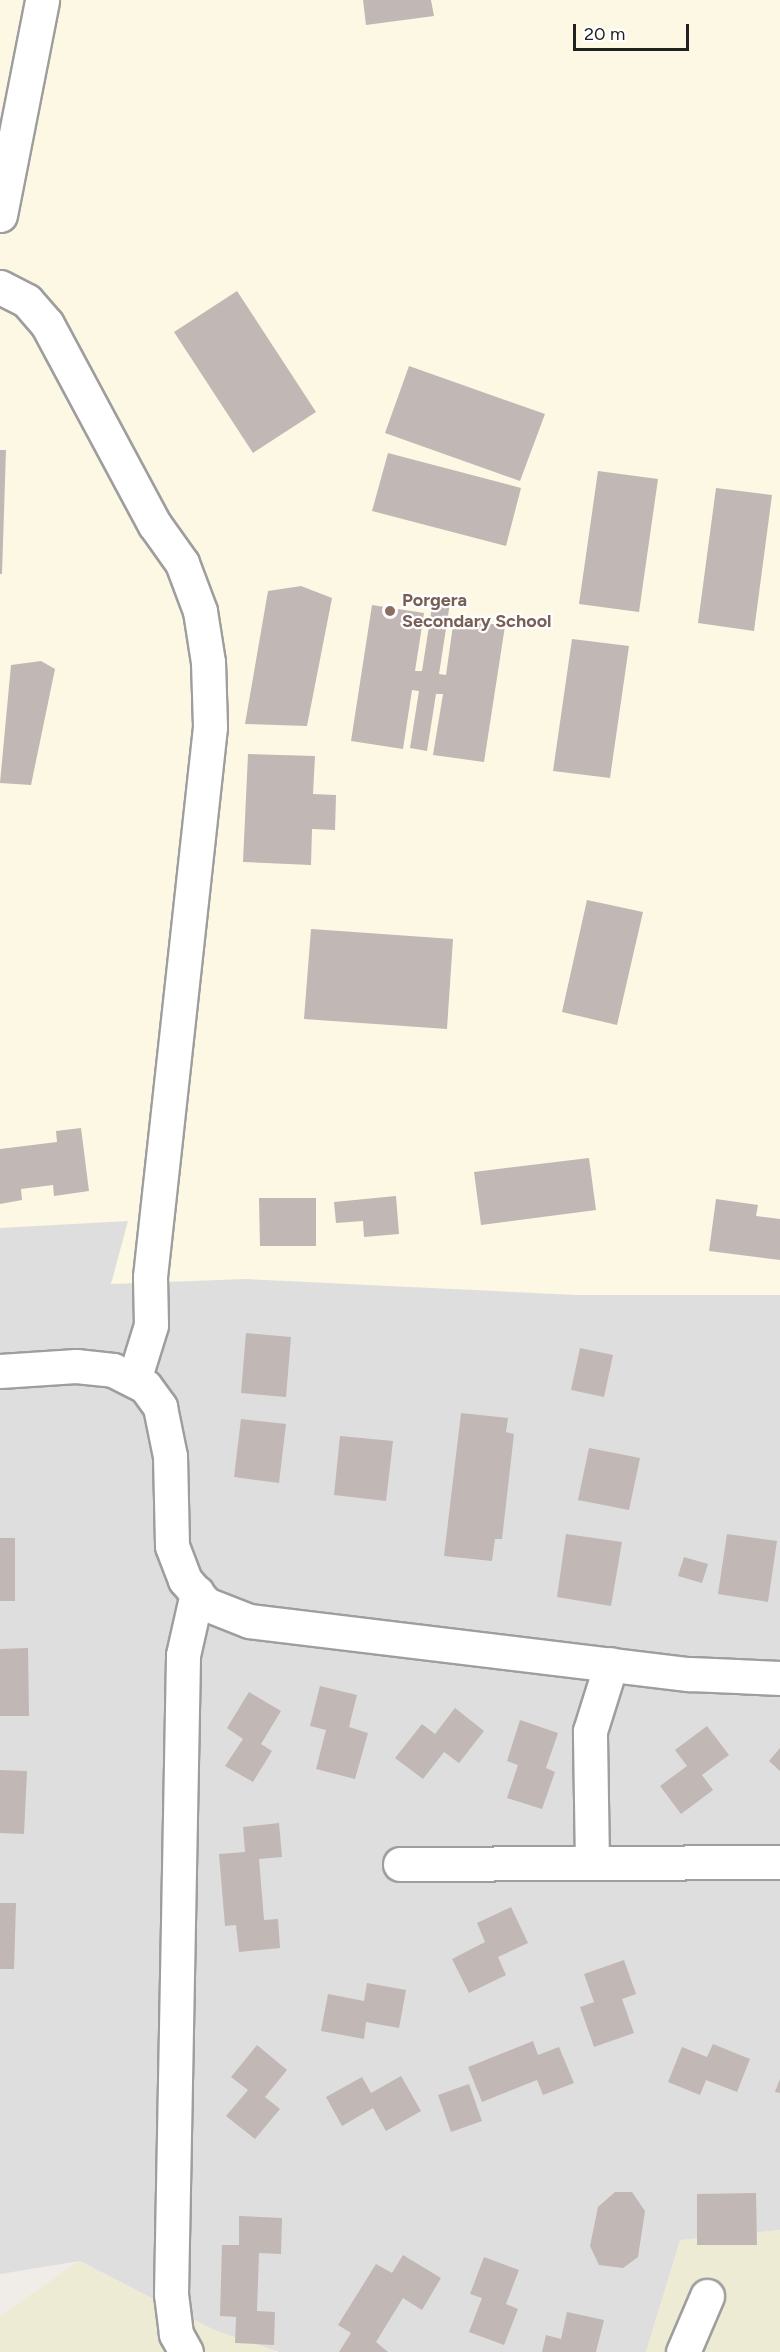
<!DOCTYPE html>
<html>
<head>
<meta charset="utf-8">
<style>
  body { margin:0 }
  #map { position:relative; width:780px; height:2352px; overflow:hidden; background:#f0ece8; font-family:Figtree,sans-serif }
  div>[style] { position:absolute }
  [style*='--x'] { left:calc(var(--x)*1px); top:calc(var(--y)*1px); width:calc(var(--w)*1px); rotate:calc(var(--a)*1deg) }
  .residential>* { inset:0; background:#dfdede }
  .education>* { inset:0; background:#fdf8e4 }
  .farmland>* { inset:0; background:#eeebd5 }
  .building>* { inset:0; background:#c1b7b5 }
  .roads { filter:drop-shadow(2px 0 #9e9e9e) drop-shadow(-2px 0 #9e9e9e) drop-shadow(0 2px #9e9e9e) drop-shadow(0 -2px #9e9e9e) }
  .street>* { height:33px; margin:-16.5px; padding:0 16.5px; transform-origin:16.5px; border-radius:16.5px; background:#fff }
  .dots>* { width:16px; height:16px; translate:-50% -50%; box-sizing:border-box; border:3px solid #fff; border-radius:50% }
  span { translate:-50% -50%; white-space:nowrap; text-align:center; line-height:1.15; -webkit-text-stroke:4.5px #fff; paint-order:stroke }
  .education-label { font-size:18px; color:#785e54; font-weight:700 }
  .left { translate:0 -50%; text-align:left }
  .scale { position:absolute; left:573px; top:24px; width:116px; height:27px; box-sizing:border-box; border:3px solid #212121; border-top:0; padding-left:8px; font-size:18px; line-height:21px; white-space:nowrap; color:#212121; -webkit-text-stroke:4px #fff; paint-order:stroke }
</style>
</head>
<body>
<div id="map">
  <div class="residential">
    <i style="clip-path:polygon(0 439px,780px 478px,780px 2230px,680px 2241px,646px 2352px,279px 2352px,214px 2330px,80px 2261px,0 2274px)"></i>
  </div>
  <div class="education">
    <i style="clip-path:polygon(0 0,780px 0,780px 1295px,576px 1295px,246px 1279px,111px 1284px,128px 1221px,0 1228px)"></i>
  </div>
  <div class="farmland">
    <i style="clip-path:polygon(780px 2230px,780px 2352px,646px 2352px,680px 2240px)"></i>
    <i style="clip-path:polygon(79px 2261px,214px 2330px,279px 2352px,0 2352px,0 2316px)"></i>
  </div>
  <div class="building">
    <i style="clip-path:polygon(363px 0,431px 0,434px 16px,366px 25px)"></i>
    <i style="clip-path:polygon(237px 291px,316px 412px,253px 453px,174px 332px)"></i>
    <i style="clip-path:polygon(409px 366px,545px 414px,520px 481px,385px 433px)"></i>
    <i style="clip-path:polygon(0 450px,6px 450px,2px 574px,0 574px)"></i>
    <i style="clip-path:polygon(388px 453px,521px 488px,506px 546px,372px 511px)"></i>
    <i style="clip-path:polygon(598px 471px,658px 479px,639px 612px,579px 604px)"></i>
    <i style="clip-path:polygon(716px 488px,772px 495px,754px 631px,698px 623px)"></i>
    <i style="clip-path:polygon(301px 586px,332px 598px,307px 726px,245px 724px,268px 591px)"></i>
    <i style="clip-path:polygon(433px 600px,450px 603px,439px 674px,446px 675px,454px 618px,505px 626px,484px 762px,433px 755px,443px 694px,436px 694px,427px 751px,410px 748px,419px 691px,412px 690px,403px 749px,351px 741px,372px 605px,424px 613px,415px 671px,422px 671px)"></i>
    <i style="clip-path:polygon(572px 639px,629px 646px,610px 778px,553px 771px)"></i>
    <i style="clip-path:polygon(41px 661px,55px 669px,31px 785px,0 783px,11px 665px)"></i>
    <i style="clip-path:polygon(248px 754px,315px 756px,313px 794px,336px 795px,335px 830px,312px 829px,311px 865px,243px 862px)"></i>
    <i style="clip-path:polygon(587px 900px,643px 912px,617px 1025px,562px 1012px)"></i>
    <i style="clip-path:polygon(311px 929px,453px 939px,447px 1029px,304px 1019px)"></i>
    <i style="clip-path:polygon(81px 1128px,89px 1191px,54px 1196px,53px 1185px,21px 1189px,22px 1200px,0 1204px,0 1149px,57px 1142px,56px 1131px)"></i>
    <i style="clip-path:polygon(589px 1158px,596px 1210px,481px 1225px,474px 1172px)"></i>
    <i style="clip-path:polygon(396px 1196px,399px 1234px,364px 1237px,363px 1221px,336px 1223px,334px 1202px)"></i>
    <i style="clip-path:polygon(259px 1198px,316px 1198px,316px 1246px,260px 1246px)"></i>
    <i style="clip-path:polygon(716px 1199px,758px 1205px,756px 1216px,780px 1219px,780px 1260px,709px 1251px)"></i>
    <i style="clip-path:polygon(246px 1333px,291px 1337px,286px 1397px,241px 1393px)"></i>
    <i style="clip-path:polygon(580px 1348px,613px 1355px,604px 1397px,571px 1390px)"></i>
    <i style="clip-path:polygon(461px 1413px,508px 1418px,506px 1432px,514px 1434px,502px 1539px,495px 1539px,492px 1561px,444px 1556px)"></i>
    <i style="clip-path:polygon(241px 1419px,286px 1424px,279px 1483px,234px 1477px)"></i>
    <i style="clip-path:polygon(340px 1436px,393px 1441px,386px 1501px,334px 1495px)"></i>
    <i style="clip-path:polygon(589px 1448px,640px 1458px,629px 1510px,578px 1500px)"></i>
    <i style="clip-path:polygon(566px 1534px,622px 1542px,611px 1606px,557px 1597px)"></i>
    <i style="clip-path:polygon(727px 1534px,777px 1541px,768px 1602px,718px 1594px)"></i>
    <i style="clip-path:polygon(0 1538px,15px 1538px,15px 1601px,0 1601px)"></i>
    <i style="clip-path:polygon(684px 1557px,708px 1564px,702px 1583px,678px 1576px)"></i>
    <i style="clip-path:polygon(28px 1648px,29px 1716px,0 1716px,0 1649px)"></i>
    <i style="clip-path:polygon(320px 1686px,357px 1695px,349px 1727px,368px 1733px,355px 1779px,316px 1769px,326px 1730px,310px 1726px)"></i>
    <i style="clip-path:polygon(249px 1692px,281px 1711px,261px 1744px,272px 1751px,253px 1782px,225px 1766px,243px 1739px,227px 1728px)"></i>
    <i style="clip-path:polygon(455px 1708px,484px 1731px,459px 1763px,444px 1752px,423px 1779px,395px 1758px,422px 1724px,435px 1734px)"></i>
    <i style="clip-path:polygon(520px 1720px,558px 1733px,546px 1768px,555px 1772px,542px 1809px,507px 1798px,518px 1765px,507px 1761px)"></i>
    <i style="clip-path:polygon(707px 1726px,729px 1755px,702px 1775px,713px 1790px,681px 1814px,660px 1786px,687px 1766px,675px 1750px)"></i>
    <i style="clip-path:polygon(780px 1748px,780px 1771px,769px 1761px)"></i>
    <i style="clip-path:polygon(0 1770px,27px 1771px,24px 1834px,0 1833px)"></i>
    <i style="clip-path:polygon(279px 1823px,282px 1857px,259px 1859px,264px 1920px,278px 1919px,280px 1948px,239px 1952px,236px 1925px,225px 1926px,219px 1854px,245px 1852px,243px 1827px)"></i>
    <i style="clip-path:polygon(0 1903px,16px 1903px,14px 1969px,0 1969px)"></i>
    <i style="clip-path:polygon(511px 1907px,528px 1943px,498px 1957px,506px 1975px,469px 1993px,452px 1959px,485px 1942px,477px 1923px)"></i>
    <i style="clip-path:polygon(624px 1960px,636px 1994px,622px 1999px,634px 2033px,594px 2047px,580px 2007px,594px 2002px,584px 1974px)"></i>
    <i style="clip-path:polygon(367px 1983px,406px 1990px,399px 2028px,366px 2022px,364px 2039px,321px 2031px,328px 1994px,364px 2001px)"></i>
    <i style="clip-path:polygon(533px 2041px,538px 2055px,559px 2047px,574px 2083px,543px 2095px,537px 2080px,482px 2102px,468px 2067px)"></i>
    <i style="clip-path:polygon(713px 2044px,750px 2059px,737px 2092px,706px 2080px,700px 2095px,668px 2082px,682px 2047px,707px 2057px)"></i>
    <i style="clip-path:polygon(257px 2045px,287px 2070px,265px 2097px,280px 2109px,255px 2139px,226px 2116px,248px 2090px,231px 2077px)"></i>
    <i style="clip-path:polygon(401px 2076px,421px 2111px,386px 2131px,373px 2108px,342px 2126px,326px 2097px,362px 2077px,371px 2093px)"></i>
    <i style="clip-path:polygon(780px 2079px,780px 2093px,775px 2092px)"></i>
    <i style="clip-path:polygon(469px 2084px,482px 2121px,451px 2132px,438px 2095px)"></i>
    <i style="clip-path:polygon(615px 2192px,632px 2192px,645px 2211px,638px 2257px,623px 2268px,599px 2265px,590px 2246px,598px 2207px)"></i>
    <i style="clip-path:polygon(756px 2193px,757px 2245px,697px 2245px,697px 2194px)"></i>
    <i style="clip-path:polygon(239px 2216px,282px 2218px,281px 2254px,259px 2253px,257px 2311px,275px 2312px,274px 2345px,235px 2343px,236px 2317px,220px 2316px,222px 2245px,239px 2245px)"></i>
    <i style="clip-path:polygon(403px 2255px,441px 2278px,422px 2310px,403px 2298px,376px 2342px,388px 2352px,339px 2352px,351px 2333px,338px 2325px,376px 2264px,392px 2273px)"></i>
    <i style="clip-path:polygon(484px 2257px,519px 2270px,506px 2304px,518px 2309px,504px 2345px,469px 2332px,482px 2298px,470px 2294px)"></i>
    <i style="clip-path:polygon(567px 2312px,604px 2320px,596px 2352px,542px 2352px,546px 2335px,561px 2339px)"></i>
  </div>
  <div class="roads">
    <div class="street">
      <i style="--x:0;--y:215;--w:219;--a:-78.9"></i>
      <i style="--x:0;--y:287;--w:30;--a:27"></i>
      <i style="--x:27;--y:301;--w:30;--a:49"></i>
      <i style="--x:47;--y:324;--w:228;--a:61.8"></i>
      <i style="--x:155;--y:525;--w:47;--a:54.6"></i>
      <i style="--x:182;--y:563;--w:51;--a:69.4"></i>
      <i style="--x:200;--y:611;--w:52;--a:81.1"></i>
      <i style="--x:208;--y:662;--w:65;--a:88.2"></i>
      <i style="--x:210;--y:727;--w:553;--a:96.23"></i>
      <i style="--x:150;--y:1277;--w:48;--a:88.8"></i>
      <i style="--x:151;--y:1325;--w:58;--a:107.2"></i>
      <i style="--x:0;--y:1371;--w:76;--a:-3.8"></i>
      <i style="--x:76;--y:1366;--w:37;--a:6"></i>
      <i style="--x:113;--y:1370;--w:36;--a:27"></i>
      <i style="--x:145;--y:1386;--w:26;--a:54"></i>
      <i style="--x:160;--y:1407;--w:50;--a:78.5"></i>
      <i style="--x:170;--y:1456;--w:90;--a:88.7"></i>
      <i style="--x:172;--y:1546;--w:36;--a:69"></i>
      <i style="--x:185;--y:1580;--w:32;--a:49"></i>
      <i style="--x:206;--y:1604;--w:46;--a:21.6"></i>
      <i style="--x:249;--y:1621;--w:444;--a:6.9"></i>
      <i style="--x:690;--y:1674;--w:90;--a:2.5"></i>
      <i style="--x:592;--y:1863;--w:132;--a:-90.9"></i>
      <i style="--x:590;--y:1731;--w:70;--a:-72.6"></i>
      <i style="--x:400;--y:1864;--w:380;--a:-0.3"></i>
      <i style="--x:186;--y:2352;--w:21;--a:-119"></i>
      <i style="--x:176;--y:2334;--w:40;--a:-97.1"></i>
      <i style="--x:171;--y:2294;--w:639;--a:-88.92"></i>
      <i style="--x:183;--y:1655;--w:64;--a:-77.3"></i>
      <i style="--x:683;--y:2352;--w:61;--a:-66.8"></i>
    </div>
  </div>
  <div class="dots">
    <i style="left:390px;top:611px;background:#8d6e63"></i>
  </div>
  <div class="education-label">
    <span class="left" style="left:402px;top:611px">Porgera<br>Secondary School</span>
  </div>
  <div class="scale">20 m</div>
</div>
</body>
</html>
